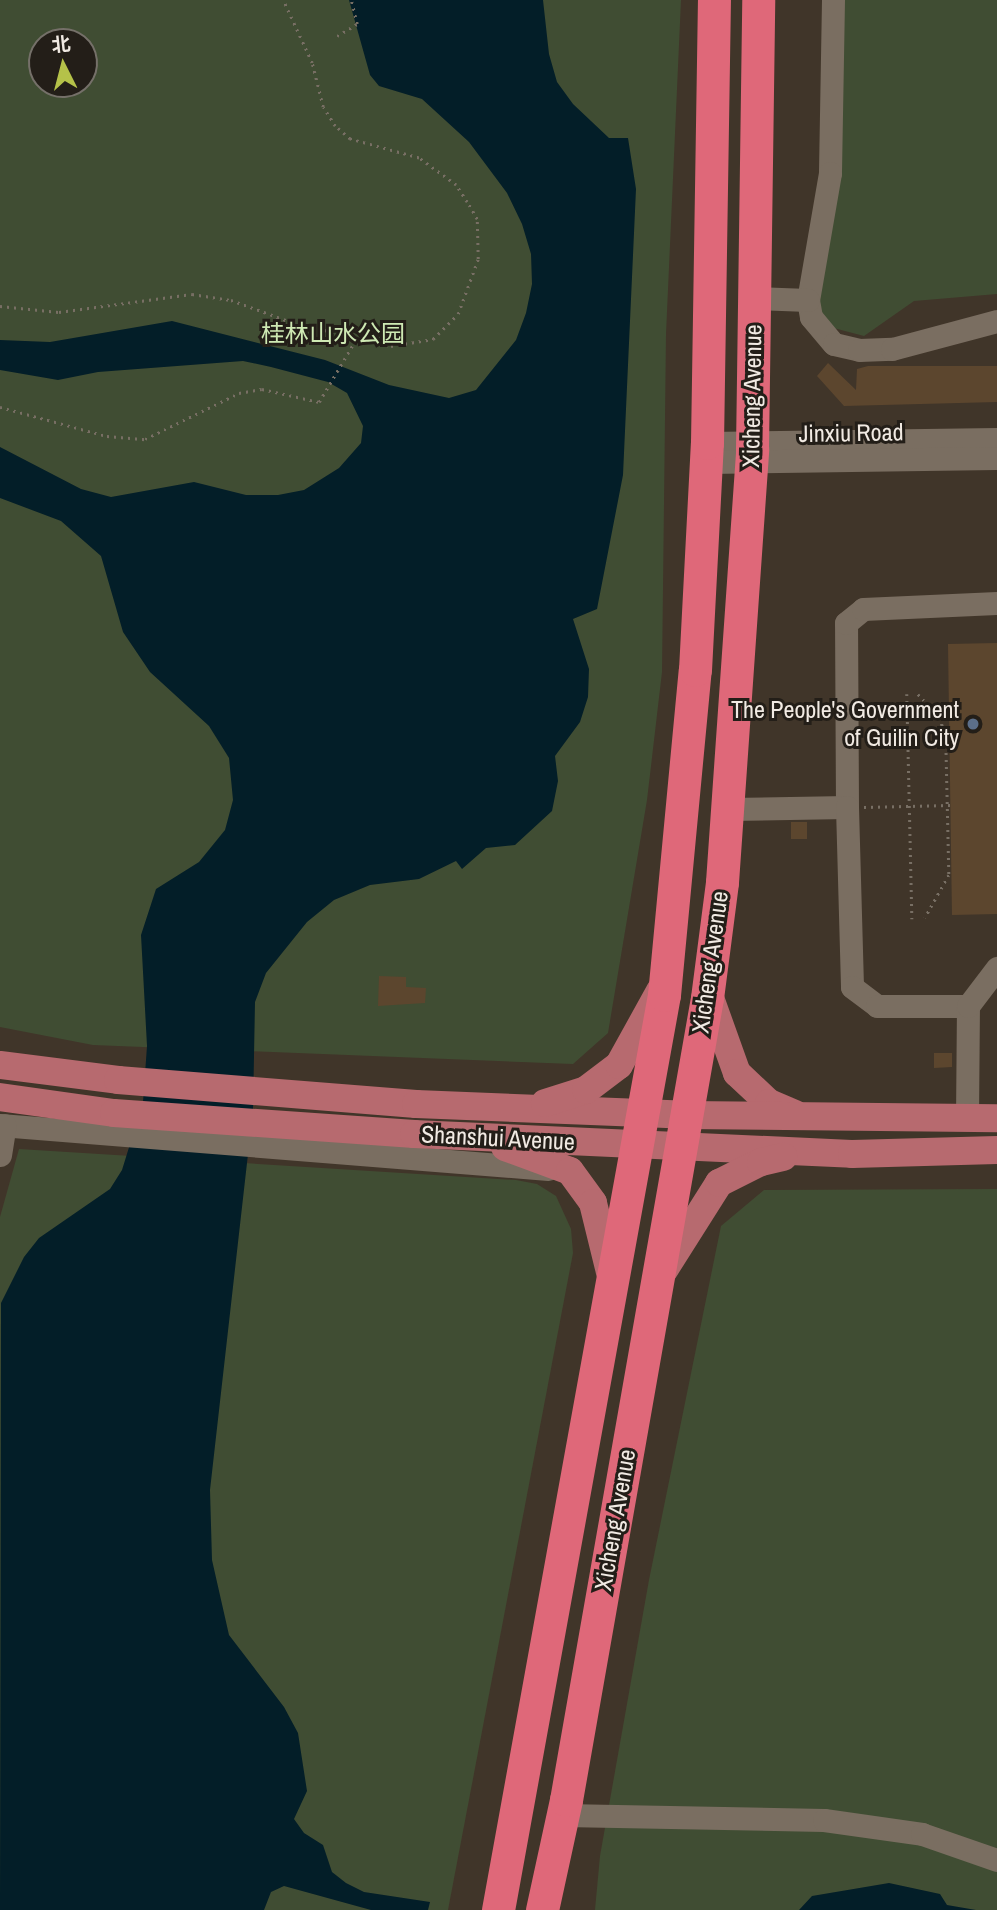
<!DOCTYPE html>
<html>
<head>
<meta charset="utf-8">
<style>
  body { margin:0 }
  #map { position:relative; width:997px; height:1910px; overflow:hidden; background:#403529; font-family:"Archivo Narrow","Noto Sans SC",sans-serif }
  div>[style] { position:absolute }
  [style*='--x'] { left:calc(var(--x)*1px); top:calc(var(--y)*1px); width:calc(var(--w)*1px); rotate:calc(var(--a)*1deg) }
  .green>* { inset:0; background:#404d33 }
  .water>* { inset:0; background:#031e28 }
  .building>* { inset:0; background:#5c462e }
  .path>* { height:2.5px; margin-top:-1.25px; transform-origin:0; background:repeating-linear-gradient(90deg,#786f64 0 2px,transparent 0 7px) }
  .minor>* { height:23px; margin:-11.5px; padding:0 11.5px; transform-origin:11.5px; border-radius:11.5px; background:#7a6e61 }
  .major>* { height:28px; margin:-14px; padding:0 14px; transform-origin:14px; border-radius:14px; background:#b76a6f }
  .highway>* { height:33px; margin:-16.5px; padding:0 16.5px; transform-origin:16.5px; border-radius:16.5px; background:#df6879 }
  .dots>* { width:19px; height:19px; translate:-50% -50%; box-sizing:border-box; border:4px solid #231e18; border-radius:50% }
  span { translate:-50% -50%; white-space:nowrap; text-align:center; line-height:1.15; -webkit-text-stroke:6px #231e18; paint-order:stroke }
  .park-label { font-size:24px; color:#cee9b3 }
  .street-label { font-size:24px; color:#f1eae3 }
  .poi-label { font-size:24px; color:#f1eae3 }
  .right { translate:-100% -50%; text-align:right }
  .north { position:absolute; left:28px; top:28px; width:70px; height:70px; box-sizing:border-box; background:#231e18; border:2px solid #757069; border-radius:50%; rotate:354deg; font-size:19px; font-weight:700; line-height:28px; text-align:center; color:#f1eae3 }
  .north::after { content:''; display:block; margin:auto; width:24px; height:32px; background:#b5c249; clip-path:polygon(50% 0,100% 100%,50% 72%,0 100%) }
</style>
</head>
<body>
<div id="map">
  <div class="green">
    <i style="clip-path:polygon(evenodd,0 0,681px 0,666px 334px,662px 672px,647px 800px,608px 1033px,573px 1064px,93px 1045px,0 1027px,0 0,42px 42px,84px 42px,84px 84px,42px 84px,42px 42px)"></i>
    <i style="clip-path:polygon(839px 0,997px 0,997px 294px,914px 301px,864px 336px,826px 326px,816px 297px)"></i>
    <i style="clip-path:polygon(19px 1149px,516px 1180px,537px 1184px,556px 1196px,571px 1229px,573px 1253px,448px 1910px,0 1910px,0 1217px)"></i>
    <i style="clip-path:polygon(997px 1189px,997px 1910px,595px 1910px,600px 1856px,649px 1580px,721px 1226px,764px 1190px)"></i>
  </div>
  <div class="water">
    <i style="clip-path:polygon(349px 0,543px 0,549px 54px,557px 82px,573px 104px,609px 138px,628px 138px,636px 189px,623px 475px,597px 609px,573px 619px,589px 669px,588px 697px,580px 722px,555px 756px,558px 781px,552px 811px,515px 845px,486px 848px,462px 869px,456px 861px,419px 879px,370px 885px,334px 900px,307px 922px,266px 973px,255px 1002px,253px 1110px,210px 1490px,212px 1560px,229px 1635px,284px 1707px,298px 1733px,307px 1791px,294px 1819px,304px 1833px,323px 1845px,332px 1872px,346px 1883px,364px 1892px,430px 1902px,428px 1910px,371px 1910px,284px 1886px,271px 1892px,264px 1910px,0 1910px,1px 1303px,24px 1257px,39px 1238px,110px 1189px,122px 1170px,143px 1102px,147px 1046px,141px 935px,156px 889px,199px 862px,225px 830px,233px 800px,229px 758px,209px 726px,150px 672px,123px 632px,101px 556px,61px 521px,0 498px,0 447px,81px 489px,111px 497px,194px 482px,246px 495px,278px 495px,304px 490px,339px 468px,361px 443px,363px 426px,347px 393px,328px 382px,271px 367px,243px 361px,98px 372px,58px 380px,0 370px,0 340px,50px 342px,172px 321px,325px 360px,389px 385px,449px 398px,476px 390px,516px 340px,526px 313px,532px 284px,531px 254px,522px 224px,507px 193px,469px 142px,422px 99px,379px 86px,370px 75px)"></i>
    <i style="clip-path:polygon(889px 1883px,940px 1894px,947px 1905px,976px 1910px,799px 1910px,812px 1896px)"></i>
  </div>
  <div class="building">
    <i style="clip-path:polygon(828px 363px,856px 390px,857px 369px,868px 366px,997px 366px,997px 402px,844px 406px,817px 376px)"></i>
    <i style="clip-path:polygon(997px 643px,997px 914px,952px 915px,948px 644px)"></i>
    <i style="clip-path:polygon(791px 822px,807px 822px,807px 839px,791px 839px)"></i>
    <i style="clip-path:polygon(379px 976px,406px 977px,406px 987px,426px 988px,425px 1003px,378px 1006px)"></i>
    <i style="clip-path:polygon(934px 1053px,952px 1053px,952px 1067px,934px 1068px)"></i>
  </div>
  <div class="path">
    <i style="--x:337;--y:36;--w:23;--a:-31"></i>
    <i style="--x:357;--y:24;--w:25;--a:-104"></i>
    <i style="--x:0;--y:306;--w:59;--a:5.8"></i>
    <i style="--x:59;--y:312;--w:134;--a:-7.7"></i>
    <i style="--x:192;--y:294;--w:39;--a:9"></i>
    <i style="--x:231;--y:300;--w:64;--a:20.1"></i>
    <i style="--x:291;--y:322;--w:103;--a:13.5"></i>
    <i style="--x:391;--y:346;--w:43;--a:-9.5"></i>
    <i style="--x:433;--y:339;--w:35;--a:-45"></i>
    <i style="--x:458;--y:314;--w:59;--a:-70"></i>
    <i style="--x:478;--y:259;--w:40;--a:-91.4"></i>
    <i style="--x:477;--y:219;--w:20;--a:-120"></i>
    <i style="--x:467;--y:202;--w:20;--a:-123"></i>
    <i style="--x:456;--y:185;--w:46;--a:-143.9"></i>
    <i style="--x:419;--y:158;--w:72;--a:-164.6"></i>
    <i style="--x:350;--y:139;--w:20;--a:-139"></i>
    <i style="--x:335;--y:126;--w:22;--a:-122"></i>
    <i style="--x:323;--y:107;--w:45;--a:-104"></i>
    <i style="--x:312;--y:63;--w:69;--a:-114.7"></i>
    <i style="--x:0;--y:407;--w:111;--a:15.2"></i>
    <i style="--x:107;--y:436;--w:38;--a:5"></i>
    <i style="--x:145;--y:439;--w:105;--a:-26.1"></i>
    <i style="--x:239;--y:393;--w:23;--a:-10"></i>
    <i style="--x:262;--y:389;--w:58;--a:12.8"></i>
    <i style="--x:319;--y:402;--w:71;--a:-59.5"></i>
    <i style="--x:907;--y:694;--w:225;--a:88.7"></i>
    <i style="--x:918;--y:694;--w:32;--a:46"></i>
    <i style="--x:940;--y:717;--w:23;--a:75"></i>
    <i style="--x:946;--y:739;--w:136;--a:88.7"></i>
    <i style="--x:949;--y:875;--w:49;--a:119.2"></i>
    <i style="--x:864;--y:807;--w:87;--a:-1.3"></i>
  </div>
  <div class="minor">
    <i style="--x:833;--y:0;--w:173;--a:91"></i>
    <i style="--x:830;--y:173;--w:129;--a:99.8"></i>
    <i style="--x:808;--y:300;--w:17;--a:80"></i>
    <i style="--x:811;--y:317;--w:35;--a:50"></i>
    <i style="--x:834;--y:344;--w:26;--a:13"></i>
    <i style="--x:859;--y:350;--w:33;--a:-2"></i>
    <i style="--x:892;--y:349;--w:109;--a:-14.9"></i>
    <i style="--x:754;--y:298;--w:54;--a:2.1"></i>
    <i style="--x:707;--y:443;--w:290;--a:-0.8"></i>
    <i style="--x:706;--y:462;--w:291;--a:-0.8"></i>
    <i style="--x:847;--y:807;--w:184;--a:-90.3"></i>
    <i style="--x:846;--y:623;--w:22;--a:-39"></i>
    <i style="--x:863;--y:609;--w:134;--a:-2.6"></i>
    <i style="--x:728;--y:809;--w:119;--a:-1"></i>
    <i style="--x:847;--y:807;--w:180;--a:88.4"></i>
    <i style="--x:852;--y:987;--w:31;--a:37"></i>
    <i style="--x:877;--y:1006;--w:91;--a:0"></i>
    <i style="--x:967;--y:1118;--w:112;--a:-89.5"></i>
    <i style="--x:968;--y:1006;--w:48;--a:-52.7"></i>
    <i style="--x:0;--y:1125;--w:550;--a:4.59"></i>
    <i style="--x:0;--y:1155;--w:30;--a:-81"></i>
    <i style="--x:563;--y:1815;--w:261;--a:1.1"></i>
    <i style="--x:824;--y:1820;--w:99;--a:8.1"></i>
    <i style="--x:922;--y:1834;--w:79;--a:19.1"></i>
  </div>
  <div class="major">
    <i style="--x:709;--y:995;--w:83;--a:70.3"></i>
    <i style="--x:737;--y:1073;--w:44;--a:43.2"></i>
    <i style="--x:769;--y:1103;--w:28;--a:23"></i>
    <i style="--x:0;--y:1065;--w:119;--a:7.2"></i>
    <i style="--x:118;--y:1080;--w:299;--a:4.6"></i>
    <i style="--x:416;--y:1104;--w:270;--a:2.3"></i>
    <i style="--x:686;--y:1115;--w:311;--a:0.6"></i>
    <i style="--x:0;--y:1097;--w:115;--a:8"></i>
    <i style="--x:114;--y:1113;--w:301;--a:4"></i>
    <i style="--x:414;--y:1134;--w:438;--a:2.6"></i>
    <i style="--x:852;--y:1154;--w:145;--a:-1.6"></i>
    <i style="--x:545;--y:1103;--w:43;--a:-17.6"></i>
    <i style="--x:586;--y:1090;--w:41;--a:-37.1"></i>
    <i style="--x:619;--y:1065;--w:85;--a:-61"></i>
    <i style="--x:505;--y:1147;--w:69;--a:20.3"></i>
    <i style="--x:570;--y:1171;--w:39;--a:54"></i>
    <i style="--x:593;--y:1203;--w:71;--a:76.2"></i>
    <i style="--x:664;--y:1270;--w:103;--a:-57.7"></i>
    <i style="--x:719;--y:1183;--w:47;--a:-26.6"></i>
    <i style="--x:761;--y:1162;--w:23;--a:-13"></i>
  </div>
  <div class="highway">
    <i style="--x:498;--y:1910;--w:930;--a:-79.72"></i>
    <i style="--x:664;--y:995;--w:326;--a:-84.6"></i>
    <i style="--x:695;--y:670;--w:227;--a:-87"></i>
    <i style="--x:707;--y:443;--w:443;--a:-89.1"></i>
    <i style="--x:542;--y:1910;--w:113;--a:-77.7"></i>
    <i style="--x:566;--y:1800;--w:814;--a:-80.03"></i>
    <i style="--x:707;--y:998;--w:117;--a:-82.6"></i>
    <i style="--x:722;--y:882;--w:434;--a:-86"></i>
    <i style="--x:752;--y:449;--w:449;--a:-89.2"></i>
  </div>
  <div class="dots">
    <i style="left:973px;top:724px;background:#5c6f8a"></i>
  </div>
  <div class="park-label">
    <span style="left:333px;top:334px">桂林山水公园</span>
  </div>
  <div class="street-label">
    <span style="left:752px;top:396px;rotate:-89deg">Xicheng Avenue</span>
    <span style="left:851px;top:433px;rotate:-1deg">Jinxiu Road</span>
    <span style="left:710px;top:962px;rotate:-82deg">Xicheng Avenue</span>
    <span style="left:498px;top:1138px;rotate:3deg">Shanshui Avenue</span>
    <span style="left:615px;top:1520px;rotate:-80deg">Xicheng Avenue</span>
  </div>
  <div class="poi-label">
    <span class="right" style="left:959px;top:724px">The People's Government<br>of Guilin City</span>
  </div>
  <div class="north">北</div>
</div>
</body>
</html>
